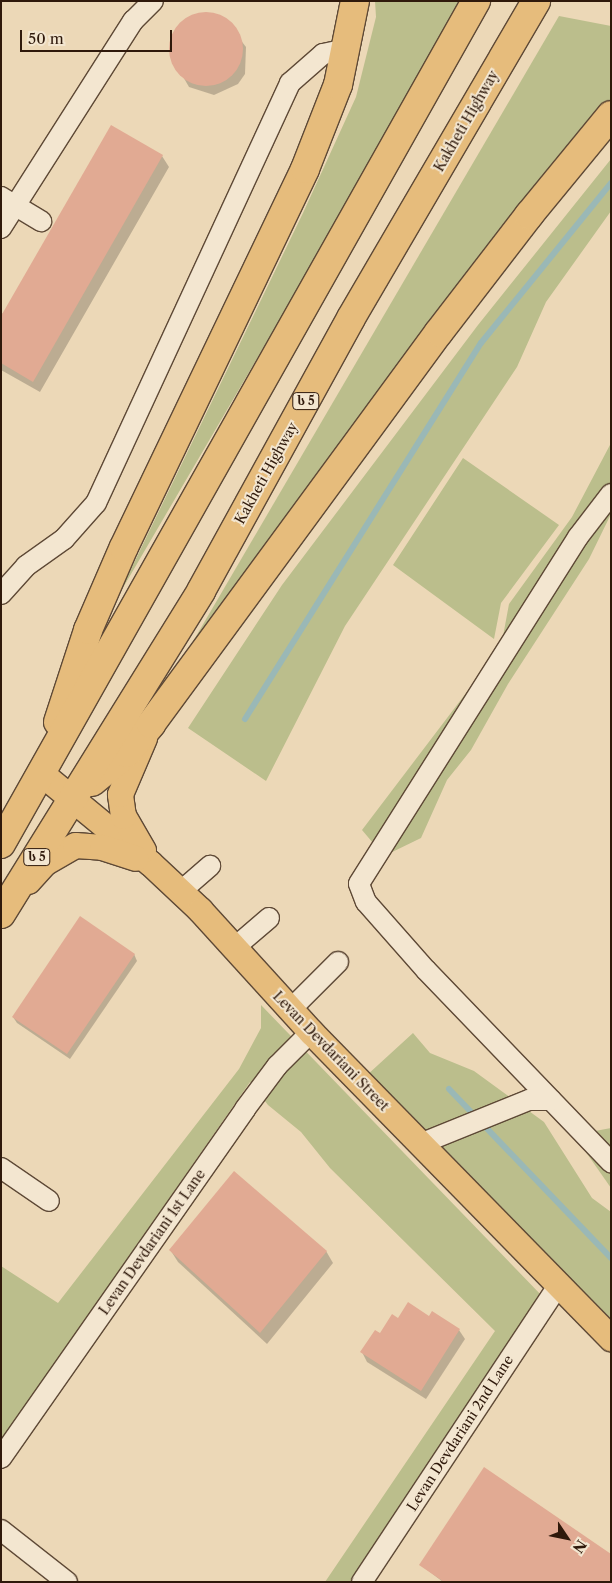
<!DOCTYPE html>
<html>
<head>
<meta charset="utf-8">
<style>
  body { margin:0 }
  #map { position:relative; width:612px; height:1583px; overflow:hidden; background:#ecd8b7; font-family:"Libre Caslon Text","Noto Serif Georgian",serif }
  div>[style] { position:absolute }
  [style*='--x'] { left:calc(var(--x)*1px); top:calc(var(--y)*1px); width:calc(var(--w)*1px); rotate:calc(var(--a)*1deg) }
  .green>* { inset:0; background:#bbbe8c }
  .shadow>* { inset:0; background:#0003 }
  .stream>* { height:6px; margin:-3px; padding:0 3px; transform-origin:3px; border-radius:3px; background:#9ab8b6 }
  .building>* { inset:0; background:#e1aa93 }
  .round { border-radius:50% }
  .roads { filter:drop-shadow(1px 0 #5e4936) drop-shadow(-1px 0 #5e4936) drop-shadow(0 1px #5e4936) drop-shadow(0 -1px #5e4936) }
  .minor>* { height:20px; margin:-10px; padding:0 10px; transform-origin:10px; border-radius:10px; background:#f3e6d0 }
  .major>* { height:25px; margin:-12.5px; padding:0 12.5px; transform-origin:12.5px; border-radius:12.5px; background:#e6bc7c }
  .highway>* { height:28px; margin:-14px; padding:0 14px; transform-origin:14px; border-radius:14px; background:#e6bc7c }
  span { translate:-50% -50%; white-space:nowrap; text-align:center; line-height:1.15; -webkit-text-stroke:4px #f3e6d0; paint-order:stroke }
  .shield-label span { padding:1px 4px; background:#f3e6d0; border:1px solid; border-radius:4px; -webkit-text-stroke-width:0 }
  .shield-label { font-size:12px; color:#2f190b; font-weight:700 }
  .street-label { font-size:14px; color:#2f190b }
  .frame { position:absolute; inset:0; border:2px solid #2f190b; pointer-events:none }
  .north { position:absolute; left:542px; top:1513px; width:50px; height:50px; -webkit-text-stroke:4px #f3e6d0; paint-order:stroke; rotate:124deg; font-size:14px; font-weight:700; line-height:20px; text-align:center; color:#2f190b }
  .north::after { content:''; display:block; margin:auto; width:18px; height:22px; background:#2f190b; clip-path:polygon(50% 0,100% 100%,50% 72%,0 100%) }
  .scale { position:absolute; left:20px; top:30px; width:152px; height:22px; box-sizing:border-box; border:2px solid #2f190b; border-top:0; padding-left:6px; font-size:15px; line-height:18px; white-space:nowrap; color:#2f190b; -webkit-text-stroke:4px #f3e6d0; paint-order:stroke }
</style>
</head>
<body>
<div id="map">
  <div class="green">
    <i style="clip-path:polygon(375px 1px,466px 1px,117px 598px,303px 213px,356px 97px,376px 17px)"></i>
    <i style="clip-path:polygon(559px 16px,611px 26px,611px 103px,188px 650px)"></i>
    <i style="clip-path:polygon(611px 159px,611px 211px,546px 302px,517px 367px,345px 626px,266px 781px,188px 728px,282px 585px,478px 325px)"></i>
    <i style="clip-path:polygon(611px 443px,611px 514px,589px 559px,508px 684px,471px 750px,447px 780px,421px 838px,384px 856px,362px 830px,501px 647px,509px 604px,572px 517px)"></i>
    <i style="clip-path:polygon(463px 458px,559px 525px,501px 603px,494px 639px,393px 565px)"></i>
    <i style="clip-path:polygon(261px 1005px,543px 1297px,356px 1582px,325px 1582px,495px 1331px,330px 1168px,301px 1132px,268px 1105px,250px 1082px,1px 1441px,1px 1266px,58px 1303px,239px 1069px,261px 1028px)"></i>
    <i style="clip-path:polygon(413px 1033px,430px 1053px,474px 1071px,544px 1122px,592px 1198px,611px 1212px,611px 1319px,366px 1076px)"></i>
    <i style="clip-path:polygon(611px 1128px,611px 1188px,574px 1135px)"></i>
  </div>
  <div class="shadow">
    <i style="clip-path:polygon(211px 13px,223px 17px,246px 47px,245px 74px,238px 84px,214px 95px,189px 87px,170px 54px,171px 41px,176px 29px,198px 14px)"></i>
    <i style="clip-path:polygon(162px 156px,169px 167px,40px 392px,1px 370px,1px 313px,4px 314px)"></i>
    <i style="clip-path:polygon(134px 954px,137px 961px,70px 1059px,17px 1023px,13px 1017px)"></i>
    <i style="clip-path:polygon(171px 1251px,326px 1251px,333px 1263px,267px 1344px,178px 1262px)"></i>
    <i style="clip-path:polygon(430px 1318px,459px 1330px,465px 1339px,426px 1399px,367px 1362px,362px 1352px,399px 1319px)"></i>
    <i style="clip-path:polygon(421px 1565px,611px 1582px,443px 1582px)"></i>
  </div>
  <div class="stream">
    <i style="--x:245;--y:719;--w:444;--a:-57.9"></i>
    <i style="--x:481;--y:343;--w:206;--a:-50.9"></i>
    <i style="--x:449;--y:1089;--w:234;--a:46.2"></i>
  </div>
  <div class="building">
    <i class="round" style="left:169px;top:12px;width:74px;height:74px"></i>
    <i style="clip-path:polygon(111px 125px,163px 155px,33px 382px,1px 363px,1px 316px)"></i>
    <i style="clip-path:polygon(80px 916px,135px 954px,67px 1054px,12px 1017px)"></i>
    <i style="clip-path:polygon(234px 1171px,327px 1251px,260px 1333px,169px 1250px)"></i>
    <i style="clip-path:polygon(408px 1302px,429px 1316px,432px 1311px,460px 1329px,421px 1391px,360px 1352px,375px 1330px,380px 1333px,392px 1314px,398px 1318px)"></i>
    <i style="clip-path:polygon(484px 1467px,611px 1554px,611px 1582px,444px 1582px,419px 1565px)"></i>
  </div>
  <div class="roads">
    <div class="minor">
      <i style="--x:1;--y:197;--w:47;--a:31"></i>
      <i style="--x:1;--y:228;--w:246;--a:-57.5"></i>
      <i style="--x:133;--y:21;--w:28;--a:-45"></i>
      <i style="--x:611;--y:494;--w:54;--a:127.5"></i>
      <i style="--x:578;--y:537;--w:410;--a:122.3"></i>
      <i style="--x:359;--y:884;--w:19;--a:69"></i>
      <i style="--x:366;--y:902;--w:91;--a:48.6"></i>
      <i style="--x:426;--y:970;--w:267;--a:46.1"></i>
      <i style="--x:1;--y:594;--w:38;--a:-48"></i>
      <i style="--x:26;--y:566;--w:47;--a:-35.4"></i>
      <i style="--x:64;--y:539;--w:48;--a:-48.4"></i>
      <i style="--x:96;--y:503;--w:463;--a:-65.2"></i>
      <i style="--x:290;--y:83;--w:44;--a:-41.3"></i>
      <i style="--x:323;--y:54;--w:24;--a:-12"></i>
      <i style="--x:180;--y:892;--w:40;--a:-41"></i>
      <i style="--x:234;--y:948;--w:46;--a:-40.6"></i>
      <i style="--x:290;--y:1010;--w:68;--a:-45"></i>
      <i style="--x:420;--y:1144;--w:118;--a:-22"></i>
      <i style="--x:529;--y:1100;--w:22;--a:0"></i>
      <i style="--x:1;--y:1168;--w:58;--a:34.5"></i>
      <i style="--x:1;--y:1458;--w:426;--a:-55"></i>
      <i style="--x:245;--y:1109;--w:54;--a:-53.3"></i>
      <i style="--x:277;--y:1066;--w:48;--a:-45"></i>
      <i style="--x:1;--y:1530;--w:84;--a:38.2"></i>
      <i style="--x:362;--y:1582;--w:357;--a:-56.5"></i>
    </div>
    <div class="major">
      <i style="--x:42;--y:774;--w:140;--a:39.5"></i>
      <i style="--x:150;--y:863;--w:69;--a:43.2"></i>
      <i style="--x:200;--y:910;--w:165;--a:47.7"></i>
      <i style="--x:311;--y:1032;--w:429;--a:45.6"></i>
      <i style="--x:143;--y:850;--w:39;--a:-120"></i>
      <i style="--x:123;--y:816;--w:22;--a:-98"></i>
      <i style="--x:120;--y:794;--w:61;--a:-66.8"></i>
      <i style="--x:28;--y:881;--w:24;--a:-48"></i>
      <i style="--x:44;--y:863;--w:36;--a:-30"></i>
      <i style="--x:75;--y:845;--w:27;--a:4"></i>
      <i style="--x:102;--y:847;--w:35;--a:18"></i>
    </div>
    <div class="highway">
      <i style="--x:58;--y:722;--w:97;--a:-71.9"></i>
      <i style="--x:88;--y:630;--w:90;--a:-66.6"></i>
      <i style="--x:124;--y:547;--w:419;--a:-64.4"></i>
      <i style="--x:305;--y:169;--w:90;--a:-68.6"></i>
      <i style="--x:338;--y:85;--w:86;--a:-78.6"></i>
      <i style="--x:92;--y:782;--w:45;--a:-39.6"></i>
      <i style="--x:127;--y:753;--w:38;--a:-50"></i>
      <i style="--x:151;--y:724;--w:486;--a:-53.7"></i>
      <i style="--x:439;--y:332;--w:148;--a:-52.4"></i>
      <i style="--x:529;--y:215;--w:129;--a:-50.6"></i>
      <i style="--x:1;--y:844;--w:968;--a:-60.6"></i>
      <i style="--x:1;--y:914;--w:380;--a:-58.2"></i>
      <i style="--x:201;--y:591;--w:311;--a:-61.2"></i>
      <i style="--x:351;--y:318;--w:367;--a:-59.7"></i>
    </div>
  </div>
  <div class="shield-label">
    <span style="left:306px;top:401px">ს 5</span>
    <span style="left:37px;top:857px">ს 5</span>
  </div>
  <div class="street-label">
    <span style="left:466px;top:121px;rotate:-60deg">Kakheti Highway</span>
    <span style="left:266px;top:473px;rotate:-61deg">Kakheti Highway</span>
    <span style="left:331px;top:1051px;rotate:46deg">Levan Devdariani Street</span>
    <span style="left:152px;top:1242px;rotate:-55deg">Levan Devdariani 1st Lane</span>
    <span style="left:460px;top:1433px;rotate:-57deg">Levan Devdariani 2nd Lane</span>
  </div>
  <div class="frame"></div>
  <div class="north">N</div>
  <div class="scale">50 m</div>
</div>
</body>
</html>
